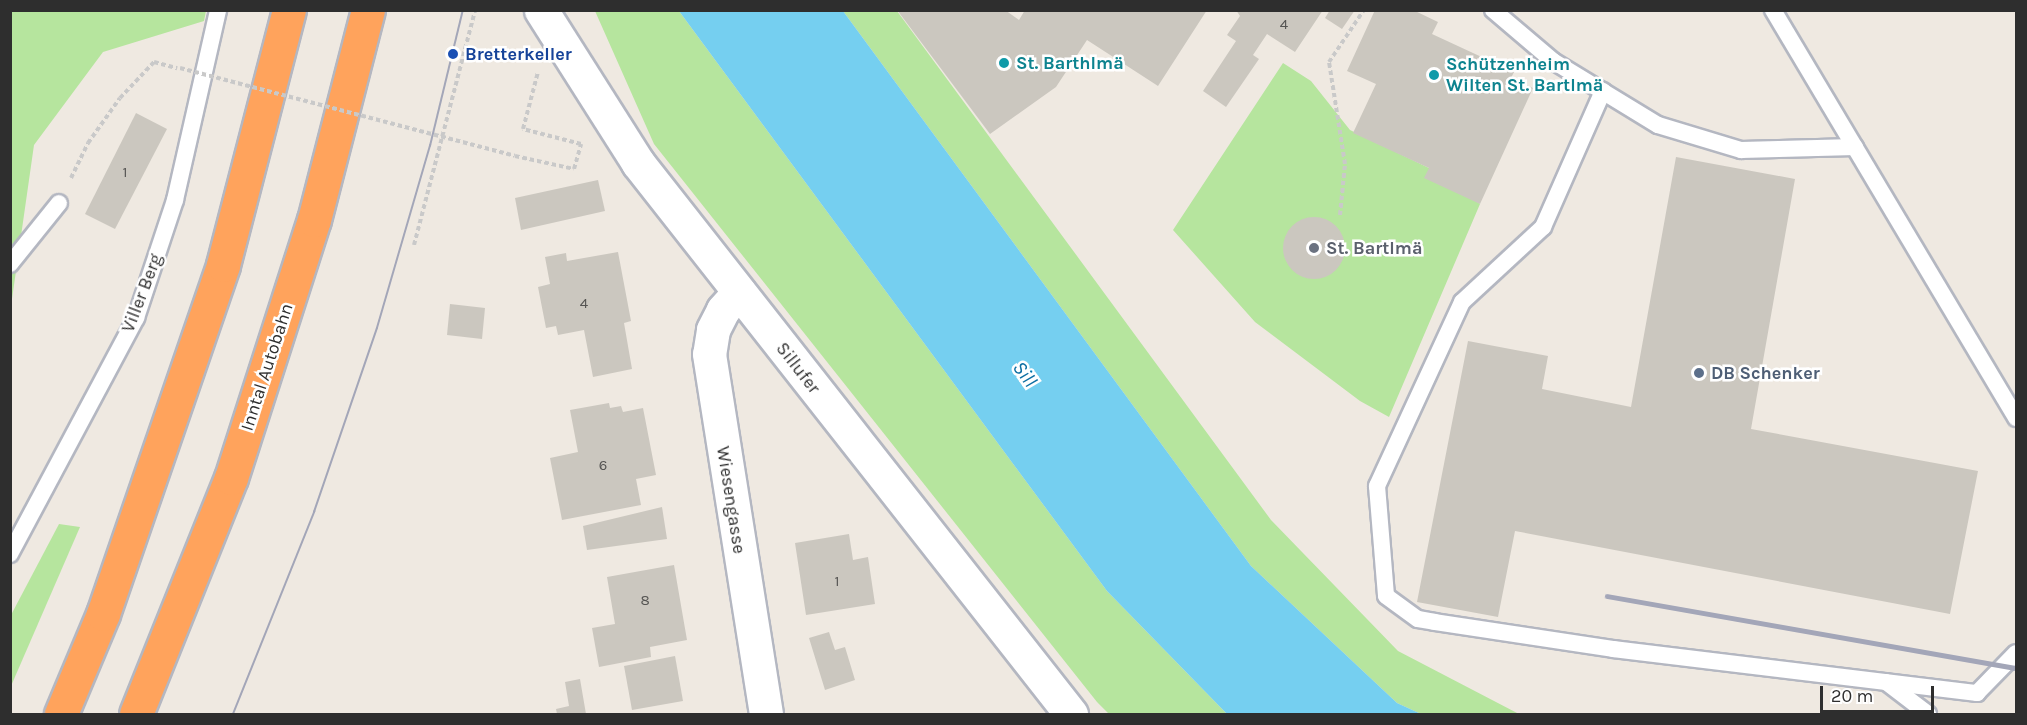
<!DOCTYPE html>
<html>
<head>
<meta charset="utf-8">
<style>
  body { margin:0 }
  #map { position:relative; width:2027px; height:725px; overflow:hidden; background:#efe9e1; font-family:Karla,sans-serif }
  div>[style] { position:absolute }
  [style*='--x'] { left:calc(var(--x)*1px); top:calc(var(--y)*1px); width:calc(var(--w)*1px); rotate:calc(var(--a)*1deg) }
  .green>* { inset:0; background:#b6e59e }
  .water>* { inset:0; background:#75cff0 }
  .building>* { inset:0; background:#cbc7bf }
  .round { border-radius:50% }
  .path>* { height:4px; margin-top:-2px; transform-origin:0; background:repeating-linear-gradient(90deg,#c9c9c9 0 4.5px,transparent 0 7.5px) }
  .roads { filter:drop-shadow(2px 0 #b4b7c1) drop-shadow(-2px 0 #b4b7c1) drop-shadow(0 2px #b4b7c1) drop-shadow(0 -2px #b4b7c1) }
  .lane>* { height:16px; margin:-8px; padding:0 8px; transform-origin:8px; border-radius:8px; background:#fff }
  .street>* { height:33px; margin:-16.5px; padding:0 16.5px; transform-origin:16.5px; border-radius:16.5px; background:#fff }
  .highway>* { height:33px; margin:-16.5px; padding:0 16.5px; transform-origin:16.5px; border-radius:16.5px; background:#ffa35c }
  .tram>* { height:1.5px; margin:-0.75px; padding:0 0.75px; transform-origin:0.75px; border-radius:0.75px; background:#a3a6b8 }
  .rail>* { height:4.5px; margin:-2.25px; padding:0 2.25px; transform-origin:2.25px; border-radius:2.25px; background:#a3a6b8 }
  .path-bridge>* { height:4px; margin-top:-2px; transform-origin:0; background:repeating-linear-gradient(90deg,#c9c9c9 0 4.5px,transparent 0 7.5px) }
  .dots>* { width:16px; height:16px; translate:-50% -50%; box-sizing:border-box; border:3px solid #fff; border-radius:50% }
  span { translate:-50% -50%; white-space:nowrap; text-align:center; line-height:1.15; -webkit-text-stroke:5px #fff; paint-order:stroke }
  .number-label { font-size:15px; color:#555452 }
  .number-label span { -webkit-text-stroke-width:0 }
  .transit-label { font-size:18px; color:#164399; font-weight:700 }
  .left { translate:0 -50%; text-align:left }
  .culture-label { font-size:18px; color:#0d838f; font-weight:700 }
  .worship-label { font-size:18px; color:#5b616d; font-weight:700 }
  .street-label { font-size:18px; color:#2e2e2e }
  .service-label { font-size:18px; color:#4e5e75; font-weight:700 }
  .water-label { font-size:20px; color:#0d6fa3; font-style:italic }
  .frame { position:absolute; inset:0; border:12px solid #2e2e2e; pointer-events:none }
  .scale { position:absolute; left:1820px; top:686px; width:114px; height:27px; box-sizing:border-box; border:3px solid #2e2e2e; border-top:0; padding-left:8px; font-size:18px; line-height:21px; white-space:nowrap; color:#2e2e2e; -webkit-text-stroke:4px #fff; paint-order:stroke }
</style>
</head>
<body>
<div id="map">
  <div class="green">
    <i style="clip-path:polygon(11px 11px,206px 11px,204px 21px,103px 52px,34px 145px,11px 306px)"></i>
    <i style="clip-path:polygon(595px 11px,679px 11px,1107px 591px,1227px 714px,1109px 714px,1097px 702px,654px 144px)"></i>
    <i style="clip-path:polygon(843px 11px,897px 11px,1271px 520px,1398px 651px,1519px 714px,1421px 714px,1397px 703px,1251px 566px)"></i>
    <i style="clip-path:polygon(1283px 63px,1311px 81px,1350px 130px,1429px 168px,1480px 204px,1389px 417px,1360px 401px,1255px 322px,1173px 230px)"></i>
    <i style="clip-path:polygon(59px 524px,80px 527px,11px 686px,11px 615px)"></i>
  </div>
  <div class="water">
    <i style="clip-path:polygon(679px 11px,843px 11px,1251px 566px,1397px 703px,1421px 714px,1227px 714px,1107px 591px)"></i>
  </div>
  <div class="building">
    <i style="clip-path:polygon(897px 10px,1005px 10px,1019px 20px,1025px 10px,1207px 10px,1158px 86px,1087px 40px,1056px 87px,990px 134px)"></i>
    <i style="clip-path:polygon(1236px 10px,1323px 10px,1295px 52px,1267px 34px,1253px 55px,1259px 59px,1226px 107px,1203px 91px,1236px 41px,1227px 35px,1240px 16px)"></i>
    <i style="clip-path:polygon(1330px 10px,1355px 10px,1342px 29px,1325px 18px)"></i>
    <i style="clip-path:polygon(1375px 10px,1413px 10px,1438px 22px,1432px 34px,1514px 72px,1511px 78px,1533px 88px,1480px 204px,1424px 178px,1429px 168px,1353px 133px,1376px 84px,1347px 71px)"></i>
    <i style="clip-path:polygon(136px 113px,167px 129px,115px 229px,85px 214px)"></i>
    <i style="clip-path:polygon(1676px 157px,1795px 179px,1751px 429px,1978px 471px,1950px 614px,1515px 531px,1498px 617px,1417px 602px,1468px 341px,1548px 356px,1542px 389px,1631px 407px)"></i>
    <i style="clip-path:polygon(598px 180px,605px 211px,521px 230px,515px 198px)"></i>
    <i class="round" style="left:1283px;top:217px;width:62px;height:62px"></i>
    <i style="clip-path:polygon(618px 252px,631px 321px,624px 323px,632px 369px,593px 377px,584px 330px,558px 335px,556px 326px,546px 328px,538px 287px,550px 284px,545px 257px,566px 253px,567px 261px)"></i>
    <i style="clip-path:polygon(450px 304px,485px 308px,482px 339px,447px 335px)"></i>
    <i style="clip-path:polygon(609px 403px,610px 408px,621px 406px,623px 412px,643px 408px,656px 475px,636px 479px,641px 505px,562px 520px,550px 458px,578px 452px,570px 410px)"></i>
    <i style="clip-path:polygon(662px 507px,667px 539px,587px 550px,583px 526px)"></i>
    <i style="clip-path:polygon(849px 534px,853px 560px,868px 557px,875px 604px,806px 615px,795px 543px)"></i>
    <i style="clip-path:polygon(674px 565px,687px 640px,650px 647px,651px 657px,599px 667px,592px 628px,615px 624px,607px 577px)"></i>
    <i style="clip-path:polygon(829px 632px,835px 650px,845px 647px,855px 680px,825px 690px,809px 638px)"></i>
    <i style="clip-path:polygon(675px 656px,683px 701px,632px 710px,624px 666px)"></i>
    <i style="clip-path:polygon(580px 679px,586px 714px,557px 714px,556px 709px,569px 706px,565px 682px)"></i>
  </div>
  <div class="path">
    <i style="--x:515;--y:156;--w:60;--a:12.4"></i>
    <i style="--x:574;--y:169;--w:26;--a:-74"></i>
    <i style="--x:581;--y:144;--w:60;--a:-165.5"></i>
    <i style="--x:523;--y:129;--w:59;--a:-75.3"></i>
    <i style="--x:71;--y:178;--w:39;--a:-64"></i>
    <i style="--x:88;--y:143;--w:55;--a:-54.6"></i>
    <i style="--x:120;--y:98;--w:50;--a:-46.6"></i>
    <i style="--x:154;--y:62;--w:24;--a:15"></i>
    <i style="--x:1340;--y:215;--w:51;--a:-84.4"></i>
    <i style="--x:1345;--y:164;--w:103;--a:-98.9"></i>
    <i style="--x:1329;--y:62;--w:63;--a:-56.1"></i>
    <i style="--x:414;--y:245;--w:243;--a:-75.4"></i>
  </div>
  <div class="roads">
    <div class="lane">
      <i style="--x:1493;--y:10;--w:79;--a:40.4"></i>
      <i style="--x:1553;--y:61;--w:123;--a:31.4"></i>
      <i style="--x:1658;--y:125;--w:87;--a:16.8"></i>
      <i style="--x:1741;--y:150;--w:114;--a:-1.5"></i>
      <i style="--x:1773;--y:10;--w:475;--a:59.2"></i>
      <i style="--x:1603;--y:91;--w:149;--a:113.8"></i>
      <i style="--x:1543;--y:227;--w:110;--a:137.2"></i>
      <i style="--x:1462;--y:302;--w:203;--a:114.8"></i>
      <i style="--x:1377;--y:486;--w:110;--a:85.3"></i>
      <i style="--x:1386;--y:596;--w:39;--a:36"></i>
      <i style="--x:1418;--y:619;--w:17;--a:10"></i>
      <i style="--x:1435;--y:622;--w:180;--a:8.6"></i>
      <i style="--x:1613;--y:649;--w:367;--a:6.9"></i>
      <i style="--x:1977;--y:693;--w:56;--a:-45.7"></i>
      <i style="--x:10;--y:264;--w:78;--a:-51.2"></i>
      <i style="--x:10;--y:554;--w:268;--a:-61.9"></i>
      <i style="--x:136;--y:318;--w:124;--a:-71.7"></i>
      <i style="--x:175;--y:200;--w:195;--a:-77.2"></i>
      <i style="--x:1886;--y:682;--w:53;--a:37.3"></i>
    </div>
    <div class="street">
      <i style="--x:541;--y:10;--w:181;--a:57.6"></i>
      <i style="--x:638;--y:163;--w:701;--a:51.84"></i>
      <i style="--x:739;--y:292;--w:24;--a:132"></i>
      <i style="--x:723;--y:310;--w:22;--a:117"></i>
      <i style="--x:713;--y:330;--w:24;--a:99"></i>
      <i style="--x:709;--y:354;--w:364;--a:81"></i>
    </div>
    <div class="highway">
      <i style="--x:61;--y:714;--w:108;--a:-67.2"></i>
      <i style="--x:103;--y:614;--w:369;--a:-71"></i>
      <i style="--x:223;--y:265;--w:263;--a:-75.5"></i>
      <i style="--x:136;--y:714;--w:254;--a:-68.1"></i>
      <i style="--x:231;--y:478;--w:271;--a:-72.2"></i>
      <i style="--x:314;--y:220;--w:217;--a:-75.6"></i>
    </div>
  </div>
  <div class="tram">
    <i style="--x:233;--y:714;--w:218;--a:-68.1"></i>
    <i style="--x:314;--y:512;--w:194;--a:-71.1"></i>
    <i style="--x:377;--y:328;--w:190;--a:-73.8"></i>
    <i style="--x:430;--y:146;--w:140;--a:-76.4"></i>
  </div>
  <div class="rail">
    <i style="--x:1607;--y:596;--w:415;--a:10"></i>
  </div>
  <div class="path-bridge">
    <i style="--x:180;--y:68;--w:346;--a:14.7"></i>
  </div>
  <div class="dots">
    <i style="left:453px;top:54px;background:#1a4fb4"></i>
    <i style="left:1004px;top:63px;background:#0f9aa8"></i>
    <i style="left:1434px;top:75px;background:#0f9aa8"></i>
    <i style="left:1314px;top:248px;background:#6b7280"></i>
    <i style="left:1699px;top:373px;background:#5c6f8a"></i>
  </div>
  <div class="number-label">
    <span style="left:1284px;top:25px">4</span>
    <span style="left:125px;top:173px">1</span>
    <span style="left:584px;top:304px">4</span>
    <span style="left:603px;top:466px">6</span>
    <span style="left:837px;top:582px">1</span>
    <span style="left:645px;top:601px">8</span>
  </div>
  <div class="transit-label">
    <span class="left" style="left:465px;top:54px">Bretterkeller</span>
  </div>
  <div class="culture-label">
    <span class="left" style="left:1016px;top:63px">St. Barthlmä</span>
    <span class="left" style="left:1446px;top:75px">Schützenheim<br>Wilten St. Bartlmä</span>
  </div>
  <div class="worship-label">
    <span class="left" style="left:1326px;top:248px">St. Bartlmä</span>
  </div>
  <div class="street-label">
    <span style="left:142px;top:293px;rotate:-69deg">Viller Berg</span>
    <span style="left:267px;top:367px;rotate:-72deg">Inntal Autobahn</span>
    <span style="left:798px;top:368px;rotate:52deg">Sillufer</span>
    <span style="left:731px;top:500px;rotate:81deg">Wiesengasse</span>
  </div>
  <div class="service-label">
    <span class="left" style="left:1711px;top:373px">DB Schenker</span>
  </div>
  <div class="water-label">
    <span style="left:1025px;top:374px;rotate:54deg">Sill</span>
  </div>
  <div class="frame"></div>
  <div class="scale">20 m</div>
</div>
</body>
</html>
